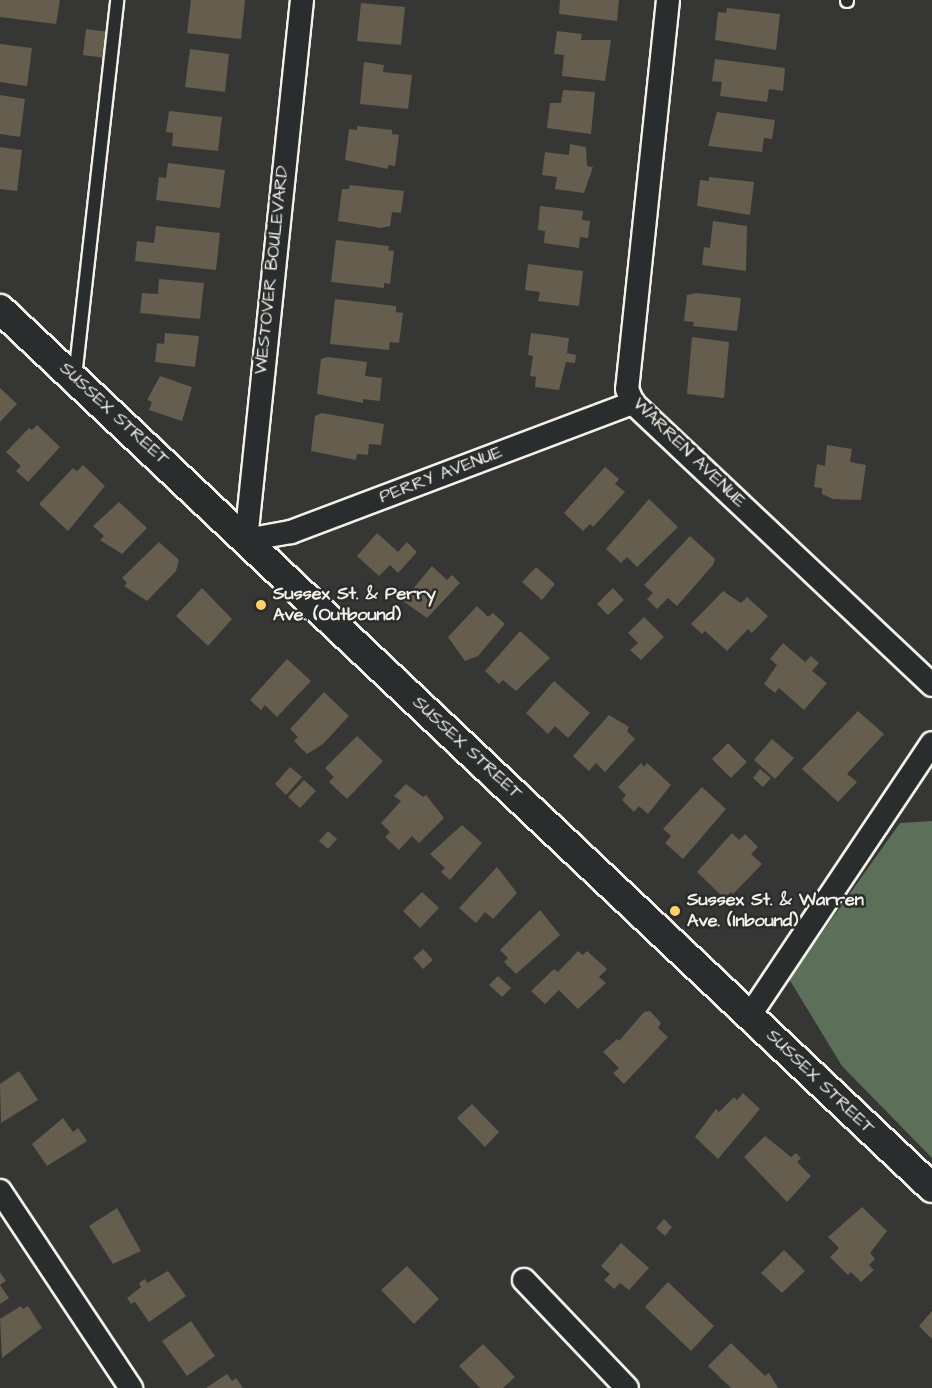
<!DOCTYPE html>
<html>
<head>
<meta charset="utf-8">
<style>
  body { margin:0 }
  #map { position:relative; width:932px; height:1388px; overflow:hidden; background:#363734; font-family:"Architects Daughter",sans-serif }
  div>[style] { position:absolute }
  [style*='--x'] { left:calc(var(--x)*1px); top:calc(var(--y)*1px); width:calc(var(--w)*1px); rotate:calc(var(--a)*1deg) }
  .green>* { inset:0; background:#5c6f59 }
  .building>* { inset:0; background:#655d4e }
  .roads { filter:drop-shadow(2px 0 #f4f1e8) drop-shadow(-2px 0 #f4f1e8) drop-shadow(0 2px #f4f1e8) drop-shadow(0 -2px #f4f1e8) }
  .service>* { height:12px; margin:-6px; padding:0 6px; transform-origin:6px; border-radius:6px; background:#2a2d2e }
  .minor>* { height:22px; margin:-11px; padding:0 11px; transform-origin:11px; border-radius:11px; background:#2a2d2e }
  .tertiary>* { height:28px; margin:-14px; padding:0 14px; transform-origin:14px; border-radius:14px; background:#2a2d2e }
  .dots>* { width:16px; height:16px; translate:-50% -50%; box-sizing:border-box; border:3px solid #2a2d2e; border-radius:50% }
  span { translate:-50% -50%; white-space:nowrap; text-align:center; line-height:1.15; -webkit-text-stroke:5px #2a2d2e; paint-order:stroke }
  .street-label { font-size:18px; color:#f4f1e8 }
  .poi-label { font-size:18px; color:#f4f1e8; font-weight:700 }
  .left { translate:0 -50%; text-align:left }
</style>
</head>
<body>
<div id="map">
  <div class="green">
    <i style="clip-path:polygon(932px 821px,932px 1158px,842px 1066px,789px 979px,900px 823px)"></i>
  </div>
  <div class="building">
    <i style="clip-path:polygon(0 0,60px 0,56px 24px,0 17px)"></i>
    <i style="clip-path:polygon(191px 0,245px 0,241px 39px,187px 33px)"></i>
    <i style="clip-path:polygon(560px 0,619px 0,617px 21px,559px 14px)"></i>
    <i style="clip-path:polygon(361px 3px,405px 7px,401px 45px,357px 41px)"></i>
    <i style="clip-path:polygon(727px 8px,780px 14px,776px 50px,715px 40px,718px 12px,726px 13px)"></i>
    <i style="clip-path:polygon(86px 29px,109px 32px,105px 58px,83px 55px)"></i>
    <i style="clip-path:polygon(557px 31px,582px 34px,581px 40px,611px 40px,605px 81px,562px 76px,564px 55px,554px 54px)"></i>
    <i style="clip-path:polygon(0 44px,32px 48px,27px 86px,0 82px)"></i>
    <i style="clip-path:polygon(190px 49px,229px 54px,225px 92px,185px 87px)"></i>
    <i style="clip-path:polygon(715px 59px,785px 68px,783px 91px,769px 89px,767px 102px,720px 96px,722px 82px,712px 81px)"></i>
    <i style="clip-path:polygon(364px 62px,384px 65px,383px 72px,412px 75px,408px 109px,360px 104px)"></i>
    <i style="clip-path:polygon(563px 90px,595px 92px,591px 134px,547px 128px,550px 103px,561px 103px)"></i>
    <i style="clip-path:polygon(0 95px,25px 99px,20px 137px,0 134px)"></i>
    <i style="clip-path:polygon(169px 111px,222px 117px,218px 151px,172px 146px,173px 133px,166px 132px)"></i>
    <i style="clip-path:polygon(717px 112px,775px 120px,772px 139px,764px 138px,762px 152px,708px 146px)"></i>
    <i style="clip-path:polygon(357px 126px,392px 130px,392px 134px,399px 135px,395px 166px,388px 165px,388px 169px,345px 160px,349px 129px,357px 130px)"></i>
    <i style="clip-path:polygon(570px 144px,586px 147px,587px 166px,593px 167px,584px 193px,555px 189px,557px 177px,542px 175px,545px 152px,569px 155px)"></i>
    <i style="clip-path:polygon(0 147px,22px 150px,17px 191px,0 189px)"></i>
    <i style="clip-path:polygon(168px 163px,225px 170px,220px 208px,156px 200px,159px 177px,166px 178px)"></i>
    <i style="clip-path:polygon(709px 177px,754px 182px,750px 215px,697px 206px,700px 180px,709px 181px)"></i>
    <i style="clip-path:polygon(350px 185px,404px 191px,401px 213px,392px 212px,390px 226px,381px 228px,338px 221px,342px 189px,349px 189px)"></i>
    <i style="clip-path:polygon(540px 206px,583px 211px,582px 220px,590px 221px,588px 238px,580px 237px,579px 248px,544px 243px,545px 231px,538px 230px)"></i>
    <i style="clip-path:polygon(713px 221px,747px 226px,746px 271px,702px 265px,704px 247px,710px 248px)"></i>
    <i style="clip-path:polygon(156px 226px,220px 233px,216px 270px,135px 261px,137px 241px,154px 243px)"></i>
    <i style="clip-path:polygon(336px 240px,389px 246px,388px 250px,394px 251px,390px 284px,384px 283px,384px 288px,331px 282px)"></i>
    <i style="clip-path:polygon(528px 264px,583px 271px,579px 306px,538px 301px,540px 292px,525px 290px)"></i>
    <i style="clip-path:polygon(159px 279px,204px 283px,200px 319px,140px 313px,142px 293px,158px 294px)"></i>
    <i style="clip-path:polygon(696px 293px,741px 298px,737px 331px,693px 326px,694px 322px,684px 321px,687px 295px)"></i>
    <i style="clip-path:polygon(335px 299px,396px 306px,396px 312px,403px 313px,399px 343px,390px 342px,389px 350px,330px 344px)"></i>
    <i style="clip-path:polygon(165px 333px,199px 336px,195px 367px,155px 362px,157px 343px,164px 344px)"></i>
    <i style="clip-path:polygon(531px 333px,569px 338px,567px 353px,576px 355px,575px 363px,566px 362px,559px 390px,535px 387px,536px 377px,530px 376px,533px 356px,528px 355px)"></i>
    <i style="clip-path:polygon(692px 337px,729px 342px,724px 398px,687px 394px)"></i>
    <i style="clip-path:polygon(328px 357px,367px 362px,365px 376px,382px 378px,380px 401px,363px 399px,363px 403px,317px 394px,321px 359px)"></i>
    <i style="clip-path:polygon(160px 376px,192px 387px,182px 421px,149px 410px,152px 402px,147px 400px)"></i>
    <i style="clip-path:polygon(0 388px,17px 404px,0 422px)"></i>
    <i style="clip-path:polygon(322px 413px,384px 424px,381px 445px,369px 444px,368px 455px,357px 454px,356px 460px,311px 451px,315px 416px)"></i>
    <i style="clip-path:polygon(37px 425px,60px 447px,28px 482px,16px 471px,21px 466px,6px 452px,29px 428px,32px 430px)"></i>
    <i style="clip-path:polygon(827px 445px,852px 449px,850px 462px,866px 465px,861px 500px,833px 499px,822px 494px,822px 488px,814px 487px,817px 464px,825px 466px)"></i>
    <i style="clip-path:polygon(83px 465px,105px 486px,68px 531px,39px 504px,73px 468px,77px 471px)"></i>
    <i style="clip-path:polygon(605px 467px,619px 479px,615px 484px,625px 492px,593px 527px,590px 524px,583px 531px,564px 513px)"></i>
    <i style="clip-path:polygon(649px 499px,678px 527px,637px 567px,627px 557px,621px 563px,606px 549px)"></i>
    <i style="clip-path:polygon(119px 502px,147px 528px,122px 554px,100px 540px,104px 536px,93px 526px)"></i>
    <i style="clip-path:polygon(377px 533px,398px 552px,407px 542px,417px 552px,398px 573px,390px 565px,379px 576px,357px 556px)"></i>
    <i style="clip-path:polygon(690px 536px,715px 559px,713px 565px,677px 606px,668px 598px,657px 609px,647px 599px,653px 593px,644px 585px)"></i>
    <i style="clip-path:polygon(159px 542px,179px 560px,176px 571px,147px 601px,124px 586px,127px 583px,122px 578px)"></i>
    <i style="clip-path:polygon(432px 566px,447px 580px,452px 575px,460px 583px,427px 618px,403px 601px)"></i>
    <i style="clip-path:polygon(536px 567px,555px 584px,542px 600px,522px 582px)"></i>
    <i style="clip-path:polygon(202px 588px,232px 619px,208px 646px,176px 616px)"></i>
    <i style="clip-path:polygon(613px 588px,624px 600px,608px 615px,597px 604px)"></i>
    <i style="clip-path:polygon(723px 591px,741px 603px,747px 597px,768px 616px,752px 633px,748px 629px,727px 651px,705px 631px,702px 634px,691px 624px)"></i>
    <i style="clip-path:polygon(477px 606px,488px 617px,493px 613px,505px 624px,478px 656px,465px 661px,448px 637px)"></i>
    <i style="clip-path:polygon(644px 617px,664px 637px,641px 660px,630px 650px,638px 643px,628px 633px)"></i>
    <i style="clip-path:polygon(520px 631px,550px 658px,516px 691px,503px 680px,499px 684px,485px 671px)"></i>
    <i style="clip-path:polygon(783px 643px,805px 662px,811px 656px,819px 663px,812px 671px,827px 683px,804px 710px,779px 688px,775px 693px,764px 684px,777px 665px,770px 659px)"></i>
    <i style="clip-path:polygon(287px 659px,311px 681px,277px 717px,265px 705px,261px 710px,250px 700px)"></i>
    <i style="clip-path:polygon(554px 681px,590px 713px,568px 738px,555px 726px,548px 734px,526px 713px)"></i>
    <i style="clip-path:polygon(324px 692px,349px 716px,323px 744px,307px 754px,294px 741px,298px 737px,290px 729px)"></i>
    <i style="clip-path:polygon(858px 711px,884px 734px,847px 774px,857px 782px,838px 802px,802px 769px)"></i>
    <i style="clip-path:polygon(609px 715px,629px 727px,627px 731px,635px 739px,605px 772px,596px 763px,589px 771px,573px 756px)"></i>
    <i style="clip-path:polygon(357px 736px,383px 761px,347px 799px,329px 782px,334px 777px,325px 768px)"></i>
    <i style="clip-path:polygon(772px 739px,794px 758px,775px 779px,754px 760px)"></i>
    <i style="clip-path:polygon(728px 743px,747px 762px,731px 778px,712px 759px)"></i>
    <i style="clip-path:polygon(641px 763px,644px 767px,647px 763px,671px 785px,648px 814px,639px 806px,634px 812px,622px 800px,626px 795px,618px 787px)"></i>
    <i style="clip-path:polygon(290px 767px,302px 777px,286px 795px,275px 784px)"></i>
    <i style="clip-path:polygon(760px 769px,771px 778px,763px 787px,753px 778px)"></i>
    <i style="clip-path:polygon(304px 780px,316px 791px,300px 808px,288px 797px)"></i>
    <i style="clip-path:polygon(406px 784px,423px 797px,426px 795px,444px 818px,419px 843px,412px 836px,399px 850px,385px 837px,390px 832px,381px 823px,401px 801px,394px 796px)"></i>
    <i style="clip-path:polygon(702px 787px,726px 809px,683px 859px,665px 843px,671px 836px,663px 829px)"></i>
    <i style="clip-path:polygon(462px 825px,482px 843px,450px 880px,441px 872px,445px 868px,430px 854px)"></i>
    <i style="clip-path:polygon(328px 831px,337px 839px,328px 849px,319px 841px)"></i>
    <i style="clip-path:polygon(732px 833px,739px 840px,745px 834px,758px 847px,751px 854px,762px 864px,733px 894px,731px 892px,724px 898px,697px 872px)"></i>
    <i style="clip-path:polygon(497px 867px,517px 893px,493px 919px,485px 912px,476px 923px,459px 908px)"></i>
    <i style="clip-path:polygon(422px 892px,439px 908px,420px 928px,403px 911px)"></i>
    <i style="clip-path:polygon(540px 910px,560px 935px,516px 974px,504px 962px,508px 958px,500px 950px)"></i>
    <i style="clip-path:polygon(423px 949px,433px 960px,423px 969px,413px 958px)"></i>
    <i style="clip-path:polygon(578px 951px,583px 955px,587px 951px,607px 969px,599px 977px,606px 983px,578px 1009px,559px 990px,545px 1004px,531px 991px,554px 969px,558px 972px)"></i>
    <i style="clip-path:polygon(498px 976px,511px 988px,502px 997px,489px 985px)"></i>
    <i style="clip-path:polygon(650px 1011px,661px 1023px,658px 1028px,668px 1037px,624px 1084px,613px 1073px,619px 1068px,603px 1052px,617px 1039px,619px 1041px,644px 1012px)"></i>
    <i style="clip-path:polygon(19px 1071px,38px 1100px,1px 1123px,0 1084px)"></i>
    <i style="clip-path:polygon(743px 1093px,760px 1109px,718px 1159px,695px 1137px,716px 1109px,719px 1112px,734px 1097px,737px 1100px)"></i>
    <i style="clip-path:polygon(472px 1104px,499px 1132px,485px 1147px,457px 1118px)"></i>
    <i style="clip-path:polygon(63px 1118px,73px 1132px,78px 1128px,87px 1141px,47px 1166px,32px 1144px)"></i>
    <i style="clip-path:polygon(765px 1136px,791px 1157px,796px 1153px,801px 1158px,797px 1162px,811px 1176px,787px 1202px,744px 1157px)"></i>
    <i style="clip-path:polygon(862px 1207px,887px 1231px,870px 1253px,875px 1259px,869px 1265px,874px 1270px,861px 1282px,851px 1272px,848px 1275px,830px 1257px,839px 1248px,828px 1237px)"></i>
    <i style="clip-path:polygon(117px 1208px,141px 1251px,113px 1264px,89px 1226px)"></i>
    <i style="clip-path:polygon(664px 1219px,672px 1227px,665px 1236px,656px 1228px)"></i>
    <i style="clip-path:polygon(621px 1243px,649px 1268px,629px 1290px,620px 1283px,614px 1289px,604px 1280px,610px 1274px,601px 1266px)"></i>
    <i style="clip-path:polygon(784px 1250px,805px 1271px,782px 1293px,761px 1273px)"></i>
    <i style="clip-path:polygon(407px 1266px,439px 1299px,414px 1324px,381px 1290px)"></i>
    <i style="clip-path:polygon(168px 1271px,186px 1296px,149px 1322px,135px 1302px,131px 1304px,127px 1298px,141px 1287px,139px 1283px,145px 1279px,147px 1283px)"></i>
    <i style="clip-path:polygon(0 1272px,6px 1281px,0 1285px,9px 1298px,0 1304px)"></i>
    <i style="clip-path:polygon(668px 1282px,714px 1326px,691px 1351px,645px 1307px)"></i>
    <i style="clip-path:polygon(21px 1306px,23px 1309px,28px 1306px,42px 1328px,2px 1358px,0 1319px)"></i>
    <i style="clip-path:polygon(932px 1311px,932px 1339px,919px 1326px)"></i>
    <i style="clip-path:polygon(191px 1321px,215px 1356px,187px 1376px,162px 1341px)"></i>
    <i style="clip-path:polygon(731px 1343px,765px 1376px,769px 1373px,778px 1388px,731px 1388px,708px 1366px)"></i>
    <i style="clip-path:polygon(483px 1344px,515px 1377px,503px 1388px,480px 1388px,459px 1366px)"></i>
    <i style="clip-path:polygon(227px 1374px,232px 1381px,236px 1378px,243px 1388px,206px 1388px)"></i>
  </div>
  <div class="roads">
    <div class="service">
      <i style="--x:847;--y:1;--w:1;--a:-90"></i>
      <i style="--x:75;--y:377;--w:379;--a:-83.6"></i>
    </div>
    <div class="minor">
      <i style="--x:302;--y:0;--w:543;--a:95.92"></i>
      <i style="--x:246;--y:540;--w:46;--a:-10.1"></i>
      <i style="--x:291;--y:532;--w:366;--a:-20.7"></i>
      <i style="--x:668;--y:0;--w:391;--a:96"></i>
      <i style="--x:627;--y:389;--w:15;--a:67"></i>
      <i style="--x:633;--y:403;--w:411;--a:43.3"></i>
      <i style="--x:750;--y:1015;--w:327;--a:-56.2"></i>
      <i style="--x:0;--y:1191;--w:237;--a:56.4"></i>
      <i style="--x:524;--y:1280;--w:149;--a:46.4"></i>
    </div>
    <div class="tertiary">
      <i style="--x:0;--y:309;--w:1281;--a:43.32"></i>
    </div>
  </div>
  <div class="dots">
    <i style="left:261px;top:605px;background:#ffd166"></i>
    <i style="left:675px;top:911px;background:#ffd166"></i>
  </div>
  <div class="street-label">
    <span style="left:272px;top:270px;rotate:-84deg">WESTOVER BOULEVARD</span>
    <span style="left:114px;top:414px;rotate:43deg">SUSSEX STREET</span>
    <span style="left:689px;top:453px;rotate:44deg">WARREN AVENUE</span>
    <span style="left:441px;top:475px;rotate:-21deg">PERRY AVENUE</span>
    <span style="left:467px;top:748px;rotate:43deg">SUSSEX STREET</span>
    <span style="left:820px;top:1082px;rotate:44deg">SUSSEX STREET</span>
  </div>
  <div class="poi-label">
    <span class="left" style="left:273px;top:605px">Sussex St. &amp; Perry<br>Ave. (Outbound)</span>
    <span class="left" style="left:687px;top:911px">Sussex St. &amp; Warren<br>Ave. (Inbound)</span>
  </div>
</div>
</body>
</html>
